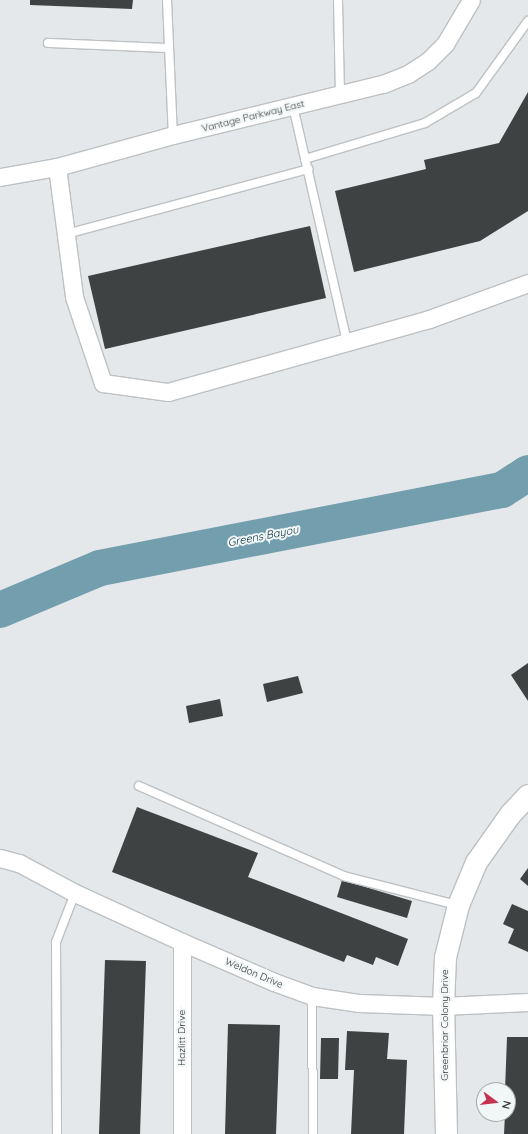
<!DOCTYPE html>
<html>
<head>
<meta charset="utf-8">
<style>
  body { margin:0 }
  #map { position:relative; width:528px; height:1134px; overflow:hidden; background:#e4e8ea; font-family:Quicksand,sans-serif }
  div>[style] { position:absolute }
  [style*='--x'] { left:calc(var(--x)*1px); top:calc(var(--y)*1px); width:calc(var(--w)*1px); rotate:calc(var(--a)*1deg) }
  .river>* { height:36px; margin:-18px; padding:0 18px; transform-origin:18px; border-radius:18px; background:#729eae }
  .building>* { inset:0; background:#3e4243 }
  .roads { filter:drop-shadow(1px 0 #bdc1c3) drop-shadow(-1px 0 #bdc1c3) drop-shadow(0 1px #bdc1c3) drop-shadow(0 -1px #bdc1c3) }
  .service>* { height:8px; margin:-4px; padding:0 4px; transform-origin:4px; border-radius:4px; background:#fff }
  .minor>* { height:17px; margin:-8.5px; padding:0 8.5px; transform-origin:8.5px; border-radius:8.5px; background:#fff }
  .tertiary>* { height:21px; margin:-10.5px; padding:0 10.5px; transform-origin:10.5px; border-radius:10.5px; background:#fff }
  span { translate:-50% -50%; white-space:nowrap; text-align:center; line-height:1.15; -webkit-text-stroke:4px #f1f6f7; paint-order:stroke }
  .street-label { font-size:10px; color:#37393a }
  .water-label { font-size:11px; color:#08323f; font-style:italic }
  .north { position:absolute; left:476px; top:1082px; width:40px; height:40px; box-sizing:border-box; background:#f1f6f7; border:1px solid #a7aaab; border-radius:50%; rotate:105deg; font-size:11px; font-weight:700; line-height:16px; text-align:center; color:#37393a }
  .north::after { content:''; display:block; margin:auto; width:14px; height:18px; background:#c33352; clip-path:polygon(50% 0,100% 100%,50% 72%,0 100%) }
</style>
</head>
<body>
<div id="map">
  <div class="river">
    <i style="--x:0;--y:610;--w:108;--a:-22.8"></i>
    <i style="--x:100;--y:568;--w:409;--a:-11"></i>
    <i style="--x:502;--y:490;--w:31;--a:-33"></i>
  </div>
  <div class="building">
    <i style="clip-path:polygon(30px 0,133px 0,132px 9px,30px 5px)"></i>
    <i style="clip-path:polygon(528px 92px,528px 211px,480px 241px,354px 272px,335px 191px,426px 169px,424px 160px,499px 143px)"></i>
    <i style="clip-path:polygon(310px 226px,326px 298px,105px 349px,88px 276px)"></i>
    <i style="clip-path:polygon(528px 663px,528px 701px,511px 675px)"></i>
    <i style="clip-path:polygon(298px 676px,303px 693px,267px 702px,263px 684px)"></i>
    <i style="clip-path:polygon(220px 699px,223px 716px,189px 723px,186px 706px)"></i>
    <i style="clip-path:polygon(137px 807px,258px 853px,248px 877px,408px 939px,398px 966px,376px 957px,373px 965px,347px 955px,344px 962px,112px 872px)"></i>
    <i style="clip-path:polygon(528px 868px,528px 886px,520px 879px)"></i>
    <i style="clip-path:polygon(342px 880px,412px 901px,407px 918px,337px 897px)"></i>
    <i style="clip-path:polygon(512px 904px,528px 911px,528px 952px,508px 943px,514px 929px,503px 924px)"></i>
    <i style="clip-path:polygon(105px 960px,146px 961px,140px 1134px,99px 1134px)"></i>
    <i style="clip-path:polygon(228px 1024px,280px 1025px,276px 1134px,225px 1134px)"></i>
    <i style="clip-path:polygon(347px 1031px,389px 1033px,387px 1059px,407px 1060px,404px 1134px,351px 1134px,354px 1070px,345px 1070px)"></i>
    <i style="clip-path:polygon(507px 1037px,528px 1037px,528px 1134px,504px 1134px,505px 1114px,508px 1114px,508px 1090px,505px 1090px)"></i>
    <i style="clip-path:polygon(321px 1038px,339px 1038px,338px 1079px,320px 1079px)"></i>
  </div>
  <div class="roads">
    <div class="service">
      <i style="--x:167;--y:0;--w:135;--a:87.5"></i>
      <i style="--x:338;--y:0;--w:94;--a:88.8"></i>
      <i style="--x:48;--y:43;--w:121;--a:2.4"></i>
      <i style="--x:293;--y:106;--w:242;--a:77.1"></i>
      <i style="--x:305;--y:159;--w:125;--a:-16.7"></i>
      <i style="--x:425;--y:123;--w:59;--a:-30.5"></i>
      <i style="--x:476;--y:93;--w:89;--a:-54.2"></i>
      <i style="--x:66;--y:234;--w:251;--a:-15"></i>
      <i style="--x:139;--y:786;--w:224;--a:23.7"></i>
      <i style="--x:344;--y:876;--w:117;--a:14.4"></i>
      <i style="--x:312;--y:996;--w:138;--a:89.6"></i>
      <i style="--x:57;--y:1134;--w:192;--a:-90.3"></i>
      <i style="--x:56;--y:942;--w:53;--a:-68.8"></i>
    </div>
    <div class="minor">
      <i style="--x:57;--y:167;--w:131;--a:82.5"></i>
      <i style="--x:74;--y:297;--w:91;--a:71.4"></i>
      <i style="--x:103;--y:383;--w:66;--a:7.9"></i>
      <i style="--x:168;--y:392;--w:271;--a:-15.6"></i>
      <i style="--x:429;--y:319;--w:105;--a:-20"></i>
      <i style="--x:0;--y:177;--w:58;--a:-10"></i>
      <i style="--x:57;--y:167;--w:120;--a:-15.4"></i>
      <i style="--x:173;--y:135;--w:216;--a:-13.7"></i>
      <i style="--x:383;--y:84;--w:27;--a:-22"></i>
      <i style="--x:408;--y:74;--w:24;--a:-33"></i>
      <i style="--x:428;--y:61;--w:24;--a:-45"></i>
      <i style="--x:445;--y:44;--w:51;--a:-59.4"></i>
      <i style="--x:0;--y:858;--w:20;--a:15"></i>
      <i style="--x:19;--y:863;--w:64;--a:28.2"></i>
      <i style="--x:75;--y:893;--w:118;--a:24.6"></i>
      <i style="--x:182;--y:942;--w:100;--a:23.5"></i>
      <i style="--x:274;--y:982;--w:40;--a:20.2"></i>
      <i style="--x:312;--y:996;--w:48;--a:8.5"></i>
      <i style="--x:359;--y:1003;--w:84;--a:2"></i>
      <i style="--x:443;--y:1006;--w:85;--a:-2.7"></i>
      <i style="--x:182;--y:942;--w:192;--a:90"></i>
    </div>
    <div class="tertiary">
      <i style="--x:446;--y:1134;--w:128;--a:-91.3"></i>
      <i style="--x:443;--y:1006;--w:49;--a:-87.7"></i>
      <i style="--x:445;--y:957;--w:54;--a:-76"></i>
      <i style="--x:458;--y:905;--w:47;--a:-67.3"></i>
      <i style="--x:476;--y:862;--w:59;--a:-54.7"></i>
      <i style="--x:510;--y:814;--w:26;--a:-47"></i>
    </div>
  </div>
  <div class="street-label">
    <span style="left:253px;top:116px;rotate:-14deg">Vantage Parkway East</span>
    <span style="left:254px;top:973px;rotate:23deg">Weldon Drive</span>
    <span style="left:445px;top:1025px;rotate:-90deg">Greenbriar Colony Drive</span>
    <span style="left:182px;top:1038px;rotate:-90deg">Hazlitt Drive</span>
  </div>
  <div class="water-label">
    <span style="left:263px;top:536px;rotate:-11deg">Greens Bayou</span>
  </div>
  <div class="north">N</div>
</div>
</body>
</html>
